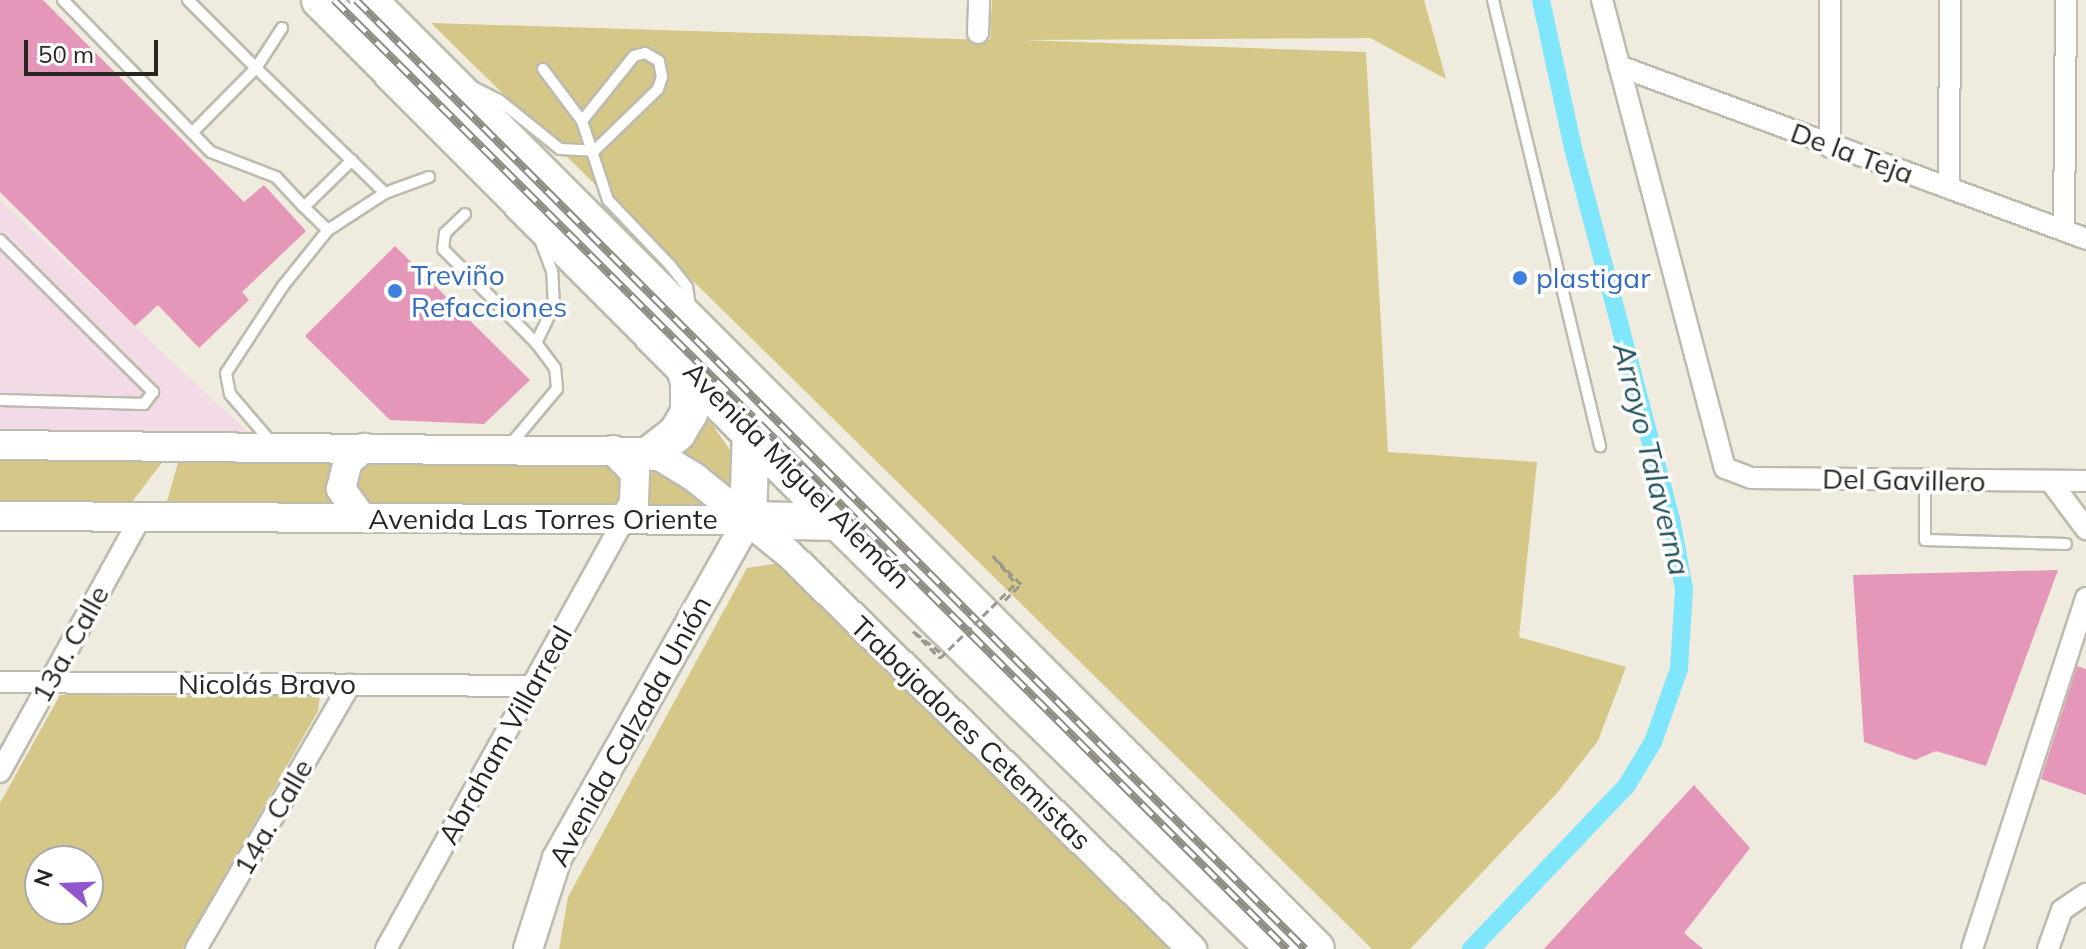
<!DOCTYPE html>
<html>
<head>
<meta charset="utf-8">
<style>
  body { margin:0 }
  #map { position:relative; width:2086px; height:949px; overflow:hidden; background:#efecdf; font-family:Mulish,sans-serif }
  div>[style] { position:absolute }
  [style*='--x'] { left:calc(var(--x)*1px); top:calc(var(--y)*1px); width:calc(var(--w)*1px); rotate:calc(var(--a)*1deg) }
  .commercial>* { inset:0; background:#f2dae6 }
  .green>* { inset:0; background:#d4c787 }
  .canal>* { height:18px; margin:-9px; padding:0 9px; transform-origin:9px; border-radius:9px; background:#7fe6fb }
  .building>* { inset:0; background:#e497b8 }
  .path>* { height:3px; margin-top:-1.5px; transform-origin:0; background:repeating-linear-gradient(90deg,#99978d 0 8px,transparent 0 12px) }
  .roads { filter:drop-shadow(2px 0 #bdbbae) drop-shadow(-2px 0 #bdbbae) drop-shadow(0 2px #bdbbae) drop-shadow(0 -2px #bdbbae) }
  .lane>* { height:10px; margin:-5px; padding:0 5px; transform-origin:5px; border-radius:5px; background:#fff }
  .street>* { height:20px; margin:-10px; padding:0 10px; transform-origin:10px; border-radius:10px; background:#fff }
  .secondary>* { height:28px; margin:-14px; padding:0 14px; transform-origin:14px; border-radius:14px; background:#fff }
  .highway>* { height:36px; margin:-18px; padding:0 18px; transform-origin:18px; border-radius:18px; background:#fff }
  .rail>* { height:8px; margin-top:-4px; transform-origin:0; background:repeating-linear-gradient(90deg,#fff 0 15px,#8d8b82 0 30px); box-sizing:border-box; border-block:2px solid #8d8b82 }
  .path-bridge>* { height:3px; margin-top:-1.5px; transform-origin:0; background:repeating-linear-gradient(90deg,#99978d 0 8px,transparent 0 12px) }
  .dots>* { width:22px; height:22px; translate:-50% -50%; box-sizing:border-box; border:4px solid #fff; border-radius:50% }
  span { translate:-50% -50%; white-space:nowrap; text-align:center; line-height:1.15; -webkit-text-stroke:7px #fff; paint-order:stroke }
  .street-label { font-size:28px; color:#272621 }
  .shop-label { font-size:28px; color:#366cbe }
  .left { translate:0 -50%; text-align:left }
  .water-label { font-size:30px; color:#24515b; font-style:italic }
  .north { position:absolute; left:24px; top:845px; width:80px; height:80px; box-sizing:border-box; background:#fff; border:2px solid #a9a8a6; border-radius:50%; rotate:289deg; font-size:22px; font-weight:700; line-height:32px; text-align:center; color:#272621 }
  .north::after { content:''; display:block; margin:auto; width:28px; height:36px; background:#9256cd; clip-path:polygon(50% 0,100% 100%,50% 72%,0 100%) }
  .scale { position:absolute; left:24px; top:40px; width:134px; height:36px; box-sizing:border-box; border:4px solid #272621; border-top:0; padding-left:10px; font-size:24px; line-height:28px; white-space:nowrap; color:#272621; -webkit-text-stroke:6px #fff; paint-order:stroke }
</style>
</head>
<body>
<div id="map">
  <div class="commercial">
    <i style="clip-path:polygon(0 200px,253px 437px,0 432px)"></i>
  </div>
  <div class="green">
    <i style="clip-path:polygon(992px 0,1424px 0,1446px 79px,1370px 38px,1022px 40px,1366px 52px,1388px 452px,1537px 462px,1519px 637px,1626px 667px,1598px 741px,1557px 793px,1410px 949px,1372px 949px,431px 23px,990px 40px)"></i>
    <i style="clip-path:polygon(700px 407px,739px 463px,741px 508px,677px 450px)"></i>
    <i style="clip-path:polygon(0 455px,167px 456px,128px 507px,0 506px)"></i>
    <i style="clip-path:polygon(180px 456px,334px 457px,333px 508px,165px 508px)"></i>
    <i style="clip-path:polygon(616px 458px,630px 481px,616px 510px,358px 506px,351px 468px,357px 461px)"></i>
    <i style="clip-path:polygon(654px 459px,712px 508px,641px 510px,644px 468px)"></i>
    <i style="clip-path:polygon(781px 563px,1175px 949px,559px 949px,568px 897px,747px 568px)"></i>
    <i style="clip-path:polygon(evenodd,60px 695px,320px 696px,318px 711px,183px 949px,0 949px,0 803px,60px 695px,40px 861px,88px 861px,88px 909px,40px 909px,40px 861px)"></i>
  </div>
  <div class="canal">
    <i style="--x:1471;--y:949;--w:226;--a:-46.4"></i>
    <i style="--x:1627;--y:785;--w:50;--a:-58.8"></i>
    <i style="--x:1653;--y:742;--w:77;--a:-70.4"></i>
    <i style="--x:1679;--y:669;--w:80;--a:-86.4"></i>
    <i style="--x:1684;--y:589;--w:71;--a:-100.5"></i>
    <i style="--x:1671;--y:519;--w:384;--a:-104.8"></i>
    <i style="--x:1573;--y:148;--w:151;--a:-102.2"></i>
  </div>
  <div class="building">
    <i style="clip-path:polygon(0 0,43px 0,244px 202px,264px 185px,306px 231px,242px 292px,249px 300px,199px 348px,158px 305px,135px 326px,0 192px)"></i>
    <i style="clip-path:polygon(395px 246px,530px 380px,484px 424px,390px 420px,305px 336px)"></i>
    <i style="clip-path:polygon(2058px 570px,1986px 766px,1936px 751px,1915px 760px,1864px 742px,1853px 575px)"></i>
    <i style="clip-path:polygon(2077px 666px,2086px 669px,2086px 795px,2041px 779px)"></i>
    <i style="clip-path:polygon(1694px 785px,1750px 848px,1684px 933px,1703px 949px,1544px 949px)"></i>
  </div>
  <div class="path">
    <i style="--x:1005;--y:600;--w:23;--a:-45"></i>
    <i style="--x:1021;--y:584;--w:40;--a:-135"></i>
    <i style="--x:993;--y:556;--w:35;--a:50"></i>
  </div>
  <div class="roads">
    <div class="lane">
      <i style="--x:63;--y:0;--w:212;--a:45.8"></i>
      <i style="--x:211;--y:152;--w:70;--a:21"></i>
      <i style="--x:276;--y:177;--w:41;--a:47"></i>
      <i style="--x:304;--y:207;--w:67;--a:-44.4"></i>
      <i style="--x:188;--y:0;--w:96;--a:45"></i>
      <i style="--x:256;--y:68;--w:91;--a:134.6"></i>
      <i style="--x:1493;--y:0;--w:459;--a:76.5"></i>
      <i style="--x:282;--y:28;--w:48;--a:123"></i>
      <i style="--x:256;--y:68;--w:180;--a:44.1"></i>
      <i style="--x:385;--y:193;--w:47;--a:-20"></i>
      <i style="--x:543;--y:69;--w:65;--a:53.1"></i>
      <i style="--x:582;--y:121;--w:83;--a:71.8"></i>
      <i style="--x:608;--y:200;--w:90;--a:46.4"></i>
      <i style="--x:670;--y:265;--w:28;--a:52"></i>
      <i style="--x:687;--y:287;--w:20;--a:81"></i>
      <i style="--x:473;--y:87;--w:29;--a:27"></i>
      <i style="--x:499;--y:100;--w:78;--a:38.8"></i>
      <i style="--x:560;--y:149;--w:34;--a:3"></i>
      <i style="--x:594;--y:151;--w:89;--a:-44.1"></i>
      <i style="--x:658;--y:89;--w:13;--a:-72"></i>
      <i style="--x:662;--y:77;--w:16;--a:-101"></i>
      <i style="--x:659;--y:61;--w:16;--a:-150"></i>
      <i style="--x:645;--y:53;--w:11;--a:165"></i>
      <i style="--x:634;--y:56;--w:83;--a:128.7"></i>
      <i style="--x:304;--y:207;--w:33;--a:44"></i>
      <i style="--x:328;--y:230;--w:68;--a:-33"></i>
      <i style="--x:465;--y:214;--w:28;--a:136"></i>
      <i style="--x:445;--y:233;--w:16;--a:97"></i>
      <i style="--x:443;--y:249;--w:132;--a:45.3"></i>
      <i style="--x:536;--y:343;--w:41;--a:-64.1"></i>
      <i style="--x:554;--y:306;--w:35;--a:-93"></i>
      <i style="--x:552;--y:271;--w:31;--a:-111"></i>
      <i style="--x:0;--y:240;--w:216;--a:44.8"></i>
      <i style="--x:153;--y:392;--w:15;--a:127"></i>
      <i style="--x:144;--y:404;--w:144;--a:-178.4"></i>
      <i style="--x:272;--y:443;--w:65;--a:-130.6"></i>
      <i style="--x:230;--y:394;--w:21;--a:-101"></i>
      <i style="--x:226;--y:373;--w:104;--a:-56.8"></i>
      <i style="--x:283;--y:286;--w:72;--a:-51.2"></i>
      <i style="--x:510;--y:445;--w:73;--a:-50"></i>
      <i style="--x:557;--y:389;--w:21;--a:-95"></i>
      <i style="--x:555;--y:368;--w:31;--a:-127"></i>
      <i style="--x:1925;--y:481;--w:59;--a:90"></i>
      <i style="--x:1925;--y:540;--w:141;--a:1.6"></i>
    </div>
    <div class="street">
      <i style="--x:1602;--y:0;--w:484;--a:75.3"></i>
      <i style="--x:1725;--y:468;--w:28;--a:21"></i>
      <i style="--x:1751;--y:478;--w:335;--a:0.5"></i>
      <i style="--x:1830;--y:0;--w:147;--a:90"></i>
      <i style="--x:978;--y:33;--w:33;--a:-88"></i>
      <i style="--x:1619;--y:66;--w:498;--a:20.3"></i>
      <i style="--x:1949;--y:187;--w:187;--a:-89.7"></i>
      <i style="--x:2064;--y:230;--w:230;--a:-89.5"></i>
      <i style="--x:2051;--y:482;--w:59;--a:53.3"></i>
      <i style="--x:0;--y:682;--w:533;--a:0.43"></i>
      <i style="--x:0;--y:772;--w:291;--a:-61.1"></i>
      <i style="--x:196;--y:949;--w:306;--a:-59.8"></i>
      <i style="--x:386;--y:949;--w:491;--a:-61"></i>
      <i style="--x:1972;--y:949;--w:369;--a:-72"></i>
      <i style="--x:2048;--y:949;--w:41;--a:-70.3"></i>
      <i style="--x:2062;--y:910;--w:29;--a:-34"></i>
    </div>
    <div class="secondary">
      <i style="--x:0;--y:445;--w:653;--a:0.61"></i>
      <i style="--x:653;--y:452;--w:48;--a:31.4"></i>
      <i style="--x:694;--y:477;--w:121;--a:39"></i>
      <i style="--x:788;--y:553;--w:566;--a:44.43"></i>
      <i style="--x:613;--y:450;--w:32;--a:46"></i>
      <i style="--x:635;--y:473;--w:30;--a:92"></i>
      <i style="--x:634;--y:503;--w:20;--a:120"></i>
      <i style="--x:0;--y:516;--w:748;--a:0.31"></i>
      <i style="--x:362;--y:518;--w:36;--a:-126"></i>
      <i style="--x:341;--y:489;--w:29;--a:-76"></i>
      <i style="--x:348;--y:461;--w:21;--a:-39"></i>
      <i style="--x:528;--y:949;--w:96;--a:-72.3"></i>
      <i style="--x:557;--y:858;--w:388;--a:-60.5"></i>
    </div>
    <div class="highway">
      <i style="--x:320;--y:0;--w:735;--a:45.22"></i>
      <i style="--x:838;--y:522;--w:611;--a:44.34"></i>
      <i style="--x:368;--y:0;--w:1341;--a:45.03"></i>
      <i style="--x:751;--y:430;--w:90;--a:91.9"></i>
      <i style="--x:748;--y:520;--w:90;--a:1.3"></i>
      <i style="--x:653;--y:452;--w:31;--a:-38"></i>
      <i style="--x:677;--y:433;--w:23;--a:-59"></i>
      <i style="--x:689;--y:413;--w:32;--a:-90"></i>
      <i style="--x:689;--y:381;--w:24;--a:-109"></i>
    </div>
  </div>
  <div class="rail">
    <i style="--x:334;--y:0;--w:1345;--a:44.88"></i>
    <i style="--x:356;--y:0;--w:1342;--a:45"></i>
  </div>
  <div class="path-bridge">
    <i style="--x:940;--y:652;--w:34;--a:-142"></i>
    <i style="--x:913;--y:631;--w:38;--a:45"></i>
    <i style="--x:940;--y:658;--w:107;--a:-44.6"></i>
  </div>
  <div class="dots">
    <i style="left:1520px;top:278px;background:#3f7fe0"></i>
    <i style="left:395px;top:291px;background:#3f7fe0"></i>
  </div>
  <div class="street-label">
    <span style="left:1852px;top:153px;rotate:20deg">De la Teja</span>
    <span style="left:797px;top:475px;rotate:45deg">Avenida Miguel Alemán</span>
    <span style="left:1904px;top:480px;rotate:1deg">Del Gavillero</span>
    <span style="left:543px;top:519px">Avenida Las Torres Oriente</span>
    <span style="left:70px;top:644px;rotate:-61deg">13a. Calle</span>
    <span style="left:267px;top:684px">Nicolás Bravo</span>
    <span style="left:630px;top:731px;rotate:-61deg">Avenida Calzada Unión</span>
    <span style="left:971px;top:733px;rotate:44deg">Trabajadores Cetemistas</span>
    <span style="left:505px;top:735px;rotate:-61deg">Abraham Villarreal</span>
    <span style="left:273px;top:817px;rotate:-60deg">14a. Calle</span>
  </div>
  <div class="shop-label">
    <span class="left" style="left:411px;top:291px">Treviño<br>Refacciones</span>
    <span class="left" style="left:1536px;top:278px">plastigar</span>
  </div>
  <div class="water-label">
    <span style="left:1652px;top:459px;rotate:76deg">Arroyo Talaverna</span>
  </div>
  <div class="north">N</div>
  <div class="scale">50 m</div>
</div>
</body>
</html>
